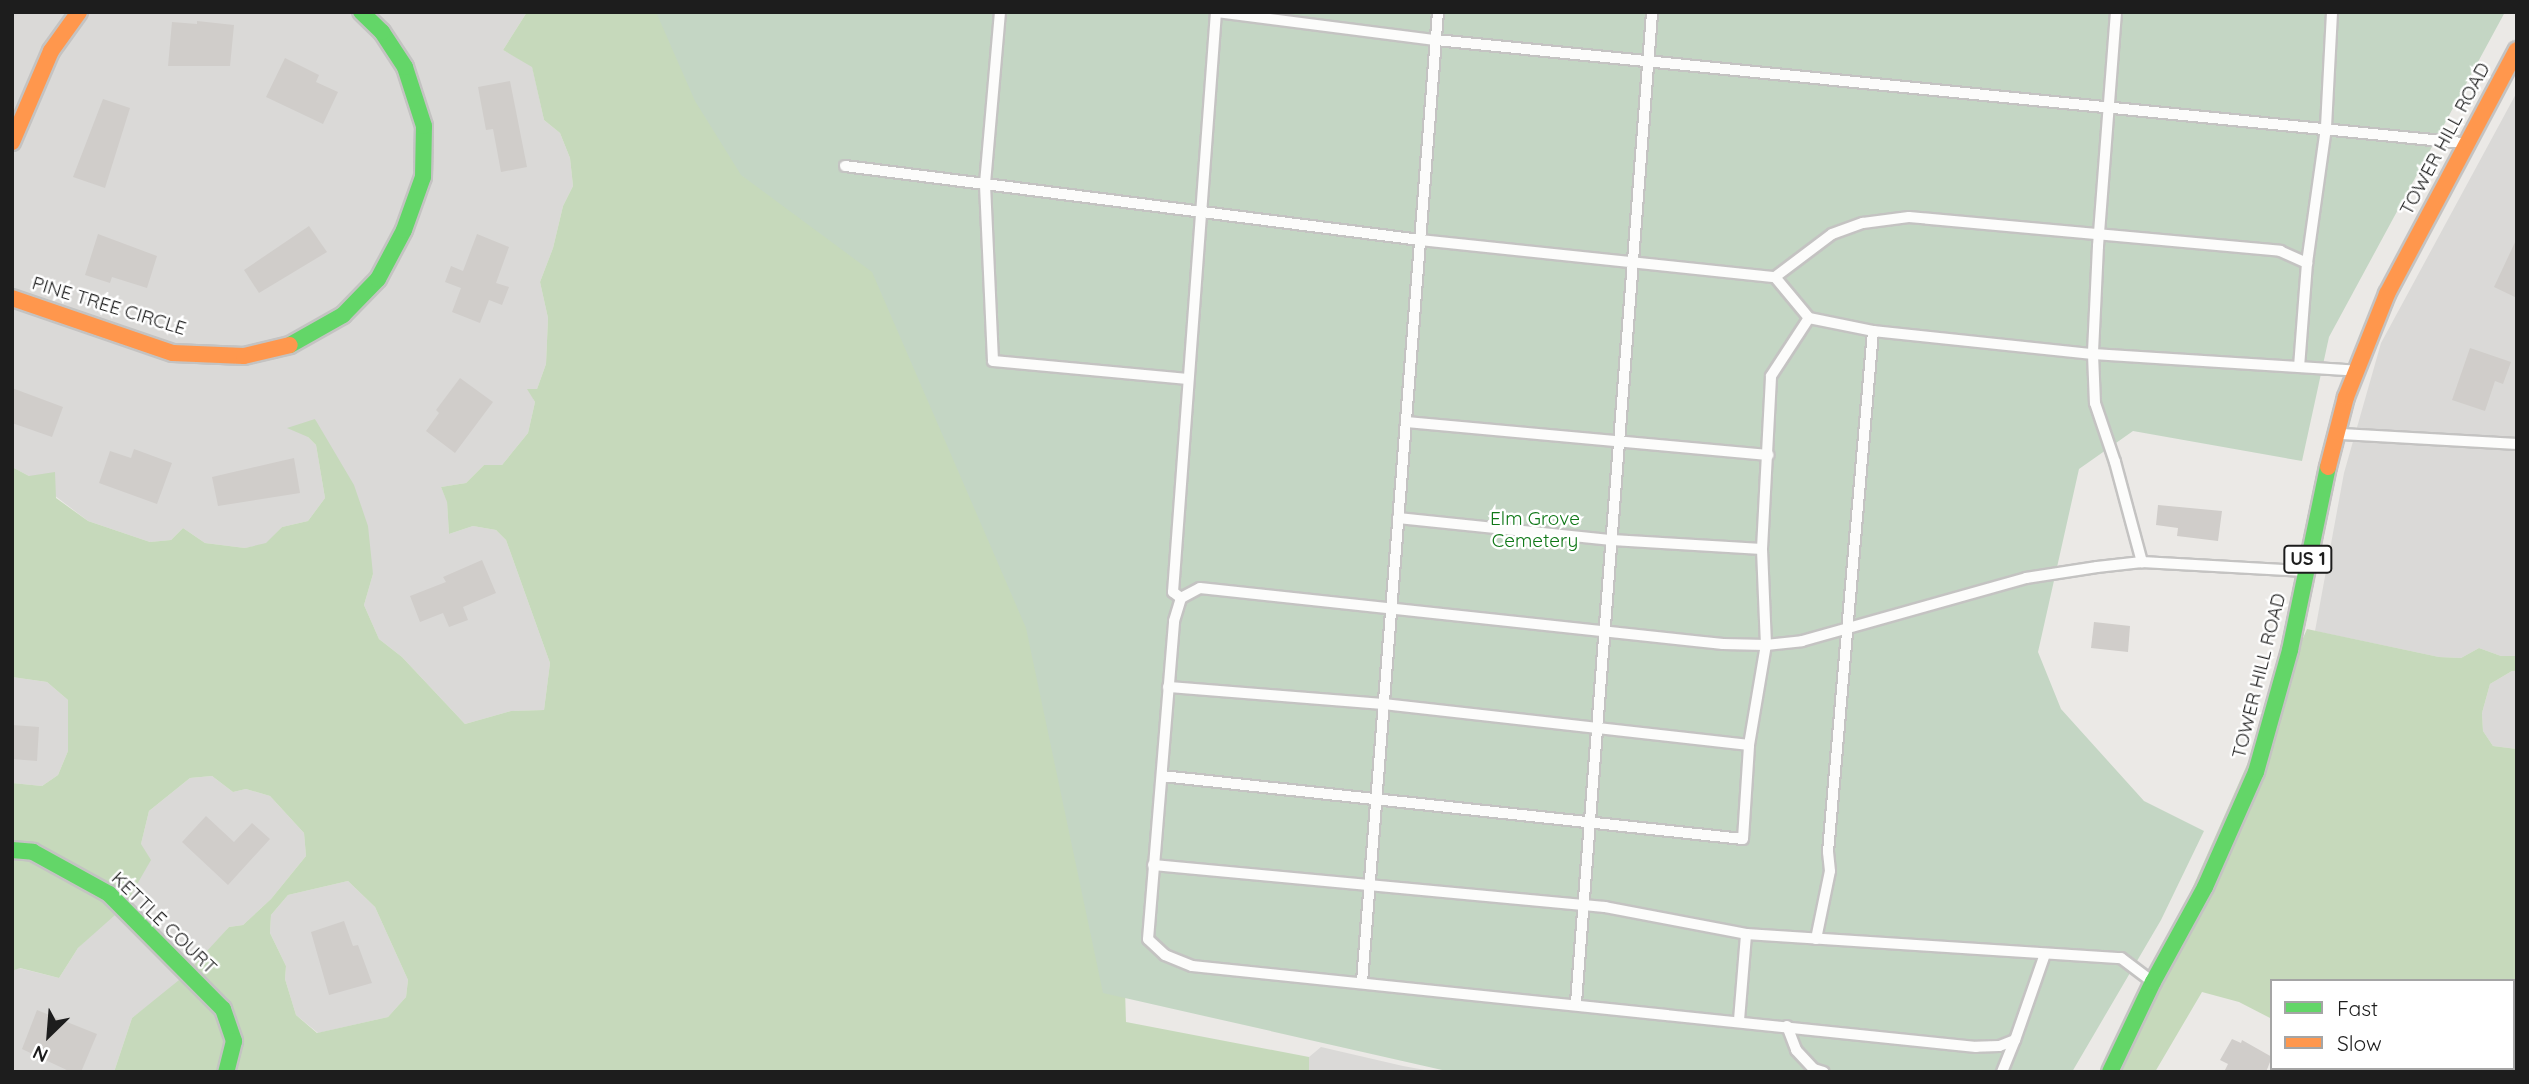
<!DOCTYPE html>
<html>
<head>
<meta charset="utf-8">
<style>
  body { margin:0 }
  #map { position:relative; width:2529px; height:1084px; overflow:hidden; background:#ebe9e6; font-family:Quicksand,sans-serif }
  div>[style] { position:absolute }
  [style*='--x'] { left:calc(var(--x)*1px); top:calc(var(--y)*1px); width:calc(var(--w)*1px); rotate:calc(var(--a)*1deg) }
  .residential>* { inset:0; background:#dad9d7 }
  .forest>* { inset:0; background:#c6d9bb }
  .cemetery>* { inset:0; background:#c4d6c4 }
  .building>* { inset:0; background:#d0cdca }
  .roads { filter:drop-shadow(2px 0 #c4c3c2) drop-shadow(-2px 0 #c4c3c2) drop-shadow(0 2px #c4c3c2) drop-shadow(0 -2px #c4c3c2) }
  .lane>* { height:10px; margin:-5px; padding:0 5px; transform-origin:5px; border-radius:5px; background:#fcfcfb }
  .fast>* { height:16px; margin:-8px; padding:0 8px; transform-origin:8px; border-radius:8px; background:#63d668 }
  .slow>* { height:16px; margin:-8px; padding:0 8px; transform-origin:8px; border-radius:8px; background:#ff974d }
  span { translate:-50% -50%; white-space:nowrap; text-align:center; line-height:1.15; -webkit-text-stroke:5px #fff; paint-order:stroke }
  .shield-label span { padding:2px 5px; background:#fff; border:2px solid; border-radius:5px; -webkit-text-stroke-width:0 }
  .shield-label { font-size:18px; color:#1d1d1d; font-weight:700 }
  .street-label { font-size:19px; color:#1d1d1d }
  .park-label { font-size:19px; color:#0e7716 }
  .frame { position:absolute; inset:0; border:14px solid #1d1d1d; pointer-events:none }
  .legend { position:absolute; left:2270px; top:979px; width:245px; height:91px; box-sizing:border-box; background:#fff; border:2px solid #a5a5a5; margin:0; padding:9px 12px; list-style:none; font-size:21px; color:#1d1d1d }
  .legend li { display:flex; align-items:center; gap:14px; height:35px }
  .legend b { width:35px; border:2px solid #a5a5a5 }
  .north { position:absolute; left:14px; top:1000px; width:70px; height:70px; -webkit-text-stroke:5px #fff; paint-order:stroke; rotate:205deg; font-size:19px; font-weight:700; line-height:28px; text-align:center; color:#1d1d1d }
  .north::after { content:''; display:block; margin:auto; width:24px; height:32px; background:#1d1d1d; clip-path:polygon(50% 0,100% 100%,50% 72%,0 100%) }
</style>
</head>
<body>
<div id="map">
  <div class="residential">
    <i style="clip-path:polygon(12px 12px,527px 12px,503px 50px,532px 66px,544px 120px,560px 133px,570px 158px,573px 186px,563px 206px,553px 248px,540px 282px,548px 318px,546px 364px,537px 389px,528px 389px,535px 402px,528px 433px,502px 465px,484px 465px,466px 483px,441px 487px,447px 501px,449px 534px,473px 526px,496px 530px,506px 540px,550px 663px,544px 710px,511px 711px,465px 724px,402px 657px,379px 639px,364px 605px,373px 574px,315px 419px,308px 437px,316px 445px,325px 498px,308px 521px,282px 527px,266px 544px,245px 548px,205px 543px,183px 528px,171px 540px,150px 542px,88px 521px,29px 476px,12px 467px)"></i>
    <i style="clip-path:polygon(2517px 92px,2517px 656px,2501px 656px,2479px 648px,2461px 658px,2439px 657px,2315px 631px,2344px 473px,2381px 343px)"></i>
    <i style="clip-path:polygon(2512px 671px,2517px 671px,2517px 749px,2493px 746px,2483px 731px,2482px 713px,2490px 684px)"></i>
    <i style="clip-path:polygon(12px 677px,47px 682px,68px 700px,68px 751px,58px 775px,42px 786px,12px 783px)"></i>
    <i style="clip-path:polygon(212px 776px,233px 792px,246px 789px,270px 796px,304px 833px,306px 856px,271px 899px,243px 925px,229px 927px,187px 976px,132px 1018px,114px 1072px,12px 1072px,12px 971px,19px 968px,59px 978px,78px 948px,113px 915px,141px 844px,149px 811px,190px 778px)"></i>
    <i style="clip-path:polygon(348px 881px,375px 907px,408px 980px,406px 997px,388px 1017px,318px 1033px,296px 1015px,285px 979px,286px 966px,270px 933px,271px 915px,288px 895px)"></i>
    <i style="clip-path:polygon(1321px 1047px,1403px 1066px,1436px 1072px,1309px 1072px,1309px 1057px)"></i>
  </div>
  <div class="forest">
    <i style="clip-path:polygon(evenodd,527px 12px,799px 12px,965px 243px,1117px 728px,1126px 1022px,1309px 1057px,1309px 1072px,114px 1072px,132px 1018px,184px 976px,229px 927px,243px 925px,271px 899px,306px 856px,304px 833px,270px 796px,246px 789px,233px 792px,212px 776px,190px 778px,149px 811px,141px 844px,151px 860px,124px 907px,78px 948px,59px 978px,20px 968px,12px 971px,12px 783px,42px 786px,58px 775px,68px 751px,68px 700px,47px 682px,12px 677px,12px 467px,29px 476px,55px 472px,56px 498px,88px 521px,150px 542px,171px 540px,183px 528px,205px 543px,245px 548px,266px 543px,282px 527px,308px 521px,325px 498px,316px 445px,308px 437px,287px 428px,315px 419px,354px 485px,368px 526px,373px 574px,364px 605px,379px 639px,402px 657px,465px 724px,511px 711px,544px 710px,550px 663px,506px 540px,496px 530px,473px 526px,449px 534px,447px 502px,441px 487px,466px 483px,484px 465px,502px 465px,528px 433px,535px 402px,527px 389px,537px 389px,546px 364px,548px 318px,540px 282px,553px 248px,563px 206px,573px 186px,570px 158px,560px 133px,544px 120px,532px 67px,503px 50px,527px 12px,348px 881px,375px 907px,408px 980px,406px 997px,388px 1017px,317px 1033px,296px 1015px,285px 979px,286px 966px,270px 933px,271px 915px,288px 895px,348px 881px)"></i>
    <i style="clip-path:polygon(2307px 629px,2439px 657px,2461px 658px,2479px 648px,2501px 656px,2517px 656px,2517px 671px,2512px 671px,2490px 684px,2482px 713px,2483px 731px,2493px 746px,2517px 749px,2517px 1072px,2301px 1072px,2302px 1068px,2513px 1068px,2513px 981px,2272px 981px,2272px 1019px,2239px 1002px,2202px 992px,2155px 1072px,2111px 1072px)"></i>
  </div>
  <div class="cemetery">
    <i style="clip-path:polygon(656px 12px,2505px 12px,2329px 337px,2302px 461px,2133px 431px,2079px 469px,2038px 652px,2061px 709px,2144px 801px,2204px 831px,2161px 920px,2072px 1072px,1451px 1072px,1103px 993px,1026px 628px,872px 272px,741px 175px,695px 101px)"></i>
  </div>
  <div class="building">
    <i style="clip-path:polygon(197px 21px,234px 25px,230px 66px,168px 66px,172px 22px,197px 24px)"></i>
    <i style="clip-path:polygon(285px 58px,319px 75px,316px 82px,338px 92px,323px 124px,266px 97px)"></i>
    <i style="clip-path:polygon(510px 81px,527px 167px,501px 172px,493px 129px,486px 130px,478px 87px)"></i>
    <i style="clip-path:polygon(103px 99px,130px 108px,105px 188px,73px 177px)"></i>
    <i style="clip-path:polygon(309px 226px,327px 252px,259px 293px,244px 270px)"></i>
    <i style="clip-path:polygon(98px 234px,157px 256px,147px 288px,112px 277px,110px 283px,85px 275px)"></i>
    <i style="clip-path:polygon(477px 234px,509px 247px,496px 283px,509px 287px,502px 305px,489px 300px,480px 323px,452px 312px,461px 288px,445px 282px,451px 266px,463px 271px)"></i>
    <i style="clip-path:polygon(2517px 238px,2517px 298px,2494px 287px)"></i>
    <i style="clip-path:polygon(2470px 348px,2511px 362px,2503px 384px,2495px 381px,2485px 411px,2452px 400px)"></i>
    <i style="clip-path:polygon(460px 378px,493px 402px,455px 453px,426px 431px,439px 413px,436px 410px)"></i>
    <i style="clip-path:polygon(12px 388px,63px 407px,52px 437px,12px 423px)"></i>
    <i style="clip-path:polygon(134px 449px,172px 463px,157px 504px,99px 483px,110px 451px,131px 458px)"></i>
    <i style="clip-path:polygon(294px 458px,300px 493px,218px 506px,212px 477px)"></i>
    <i style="clip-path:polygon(2158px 505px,2222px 511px,2218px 541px,2177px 536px,2178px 528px,2156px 525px)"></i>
    <i style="clip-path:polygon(482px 560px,496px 593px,463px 607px,468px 620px,449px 627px,443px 613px,420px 622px,410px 596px,446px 582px,443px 577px)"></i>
    <i style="clip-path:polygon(2094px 622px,2130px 626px,2128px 652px,2091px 648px)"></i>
    <i style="clip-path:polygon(12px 725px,39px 727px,37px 761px,12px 759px)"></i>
    <i style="clip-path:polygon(206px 816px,234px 842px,252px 823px,270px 839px,228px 885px,182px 842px)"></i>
    <i style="clip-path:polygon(344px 921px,353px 946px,358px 945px,372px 983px,329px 995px,311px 932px)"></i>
    <i style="clip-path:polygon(37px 1010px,97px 1034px,81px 1072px,71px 1072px,22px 1049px)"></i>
    <i style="clip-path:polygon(2232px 1039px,2241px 1043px,2242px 1040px,2272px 1057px,2266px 1072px,2224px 1072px,2228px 1064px,2220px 1060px)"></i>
  </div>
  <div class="roads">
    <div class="lane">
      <i style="--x:1000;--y:12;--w:174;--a:95"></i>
      <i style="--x:985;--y:185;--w:176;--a:87.4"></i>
      <i style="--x:993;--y:361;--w:196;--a:5.3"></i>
      <i style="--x:1216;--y:12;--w:222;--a:7.3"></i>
      <i style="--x:1436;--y:40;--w:1031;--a:5.73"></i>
      <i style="--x:2116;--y:12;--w:235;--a:94.4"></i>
      <i style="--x:2098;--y:246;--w:108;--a:92.7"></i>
      <i style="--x:2093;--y:354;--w:49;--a:87.7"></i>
      <i style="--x:2095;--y:403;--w:62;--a:71.3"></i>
      <i style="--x:2115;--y:462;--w:104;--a:74.9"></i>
      <i style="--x:845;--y:166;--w:580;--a:7.33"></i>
      <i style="--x:1420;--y:240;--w:357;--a:6"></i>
      <i style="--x:1775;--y:277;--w:71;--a:-37"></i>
      <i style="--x:1832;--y:234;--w:33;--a:-20"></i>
      <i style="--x:1863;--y:223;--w:46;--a:-7.4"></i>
      <i style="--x:1909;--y:217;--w:373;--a:5.2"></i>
      <i style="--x:2280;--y:251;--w:30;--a:24"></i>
      <i style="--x:1775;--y:277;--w:53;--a:50.3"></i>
      <i style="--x:1809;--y:318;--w:65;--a:11.5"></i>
      <i style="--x:1873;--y:331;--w:221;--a:6"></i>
      <i style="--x:2093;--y:354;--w:257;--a:3.6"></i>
      <i style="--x:2299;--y:367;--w:104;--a:-85.6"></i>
      <i style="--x:2307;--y:263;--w:137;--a:-82"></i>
      <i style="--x:2326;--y:127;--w:115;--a:-87"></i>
      <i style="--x:1406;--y:422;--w:364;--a:5.2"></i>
      <i style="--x:2342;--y:434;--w:175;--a:3.3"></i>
      <i style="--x:1398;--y:518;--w:215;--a:5.9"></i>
      <i style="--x:1612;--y:540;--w:150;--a:3.4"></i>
      <i style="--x:1181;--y:598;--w:10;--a:-143"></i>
      <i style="--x:1173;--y:592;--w:582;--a:-85.76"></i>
      <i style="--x:1168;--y:687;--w:217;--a:4.5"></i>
      <i style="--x:1384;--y:704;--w:367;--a:6.4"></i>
      <i style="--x:1162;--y:776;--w:584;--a:6.19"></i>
      <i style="--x:1743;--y:839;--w:94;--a:-86.3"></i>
      <i style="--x:1749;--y:745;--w:101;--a:-80.4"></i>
      <i style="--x:1766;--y:645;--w:96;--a:-92.4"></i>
      <i style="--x:1762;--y:549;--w:173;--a:-87"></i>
      <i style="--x:1771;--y:376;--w:69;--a:-56.8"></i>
      <i style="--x:1153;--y:865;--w:454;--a:5.3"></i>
      <i style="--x:1605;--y:907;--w:144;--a:10.8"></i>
      <i style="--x:1746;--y:934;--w:376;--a:3.7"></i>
      <i style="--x:2121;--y:958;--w:34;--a:37"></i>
      <i style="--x:1816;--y:939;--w:69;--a:-78.4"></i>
      <i style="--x:1830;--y:871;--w:19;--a:-96"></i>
      <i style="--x:1828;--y:852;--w:523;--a:-85.06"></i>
      <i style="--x:2045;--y:954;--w:91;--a:109.2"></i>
      <i style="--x:2015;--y:1040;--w:17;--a:159"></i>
      <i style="--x:1999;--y:1046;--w:23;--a:178"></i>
      <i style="--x:1976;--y:1047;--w:788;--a:-174.1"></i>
      <i style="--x:1192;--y:966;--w:29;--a:-158"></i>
      <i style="--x:1165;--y:955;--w:23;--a:-137"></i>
      <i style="--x:1148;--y:939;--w:319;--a:-85.3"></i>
      <i style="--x:1174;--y:621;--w:24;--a:-73"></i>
      <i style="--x:1181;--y:598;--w:21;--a:-28"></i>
      <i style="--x:1200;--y:588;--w:526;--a:6.11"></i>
      <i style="--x:1723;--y:644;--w:43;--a:1.3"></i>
      <i style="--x:1766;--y:645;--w:36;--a:-6"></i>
      <i style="--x:1802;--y:641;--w:233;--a:-15.7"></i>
      <i style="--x:2026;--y:578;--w:72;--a:-8.8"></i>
      <i style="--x:2097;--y:567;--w:45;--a:-6.3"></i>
      <i style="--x:2142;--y:562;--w:159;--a:3.2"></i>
      <i style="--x:1362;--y:982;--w:973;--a:-85.52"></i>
      <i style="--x:1576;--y:1003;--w:994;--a:-85.61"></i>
      <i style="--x:1739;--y:1020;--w:86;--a:-85.3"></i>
      <i style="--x:1787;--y:1026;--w:26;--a:69"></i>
      <i style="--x:1796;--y:1050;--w:26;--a:47"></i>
      <i style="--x:1814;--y:1069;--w:10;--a:17"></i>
      <i style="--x:2002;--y:1072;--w:35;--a:-68"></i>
    </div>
    <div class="fast">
      <i style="--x:290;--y:345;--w:61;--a:-29.5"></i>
      <i style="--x:343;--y:315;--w:50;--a:-45.8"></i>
      <i style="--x:378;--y:279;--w:55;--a:-62"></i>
      <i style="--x:404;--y:230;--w:56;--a:-70.3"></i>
      <i style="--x:423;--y:177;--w:51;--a:-88.9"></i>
      <i style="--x:424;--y:126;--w:62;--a:-107.9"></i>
      <i style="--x:405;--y:67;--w:42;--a:-123.3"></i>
      <i style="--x:382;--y:32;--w:29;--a:-136"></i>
      <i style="--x:12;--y:850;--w:21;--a:5"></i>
      <i style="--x:33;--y:852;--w:87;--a:28.9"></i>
      <i style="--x:109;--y:894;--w:162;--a:45.3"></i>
      <i style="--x:223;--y:1009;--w:34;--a:71"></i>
      <i style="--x:234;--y:1041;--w:32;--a:104"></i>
      <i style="--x:2110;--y:1072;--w:100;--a:-64.5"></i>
      <i style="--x:2153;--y:982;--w:108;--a:-61.3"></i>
      <i style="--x:2205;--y:887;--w:126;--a:-66.1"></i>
      <i style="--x:2256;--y:772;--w:127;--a:-74.4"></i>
      <i style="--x:2290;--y:650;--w:187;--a:-78.3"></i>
    </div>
    <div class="slow">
      <i style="--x:12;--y:142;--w:99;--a:-66.8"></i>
      <i style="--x:51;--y:51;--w:48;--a:-54.3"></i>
      <i style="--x:12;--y:298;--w:170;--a:18.9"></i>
      <i style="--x:173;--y:353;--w:71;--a:2.4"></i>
      <i style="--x:244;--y:356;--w:47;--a:-13.4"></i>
      <i style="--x:2328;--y:467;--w:72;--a:-75.6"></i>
      <i style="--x:2346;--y:397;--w:111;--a:-68.3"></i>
      <i style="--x:2387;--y:294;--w:276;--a:-62"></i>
    </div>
  </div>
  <div class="shield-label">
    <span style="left:2308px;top:559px">US 1</span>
  </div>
  <div class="street-label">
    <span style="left:2445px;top:139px;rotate:-62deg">TOWER HILL ROAD</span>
    <span style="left:109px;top:306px;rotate:17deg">PINE TREE CIRCLE</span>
    <span style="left:2259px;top:676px;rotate:-76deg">TOWER HILL ROAD</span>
    <span style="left:164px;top:923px;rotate:44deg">KETTLE COURT</span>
  </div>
  <div class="park-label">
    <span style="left:1535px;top:530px">Elm Grove<br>Cemetery</span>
  </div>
  <div class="frame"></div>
  <ul class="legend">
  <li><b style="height:9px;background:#63d668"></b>Fast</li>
  <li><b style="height:9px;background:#ff974d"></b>Slow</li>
  </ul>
  <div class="north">N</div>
</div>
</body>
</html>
